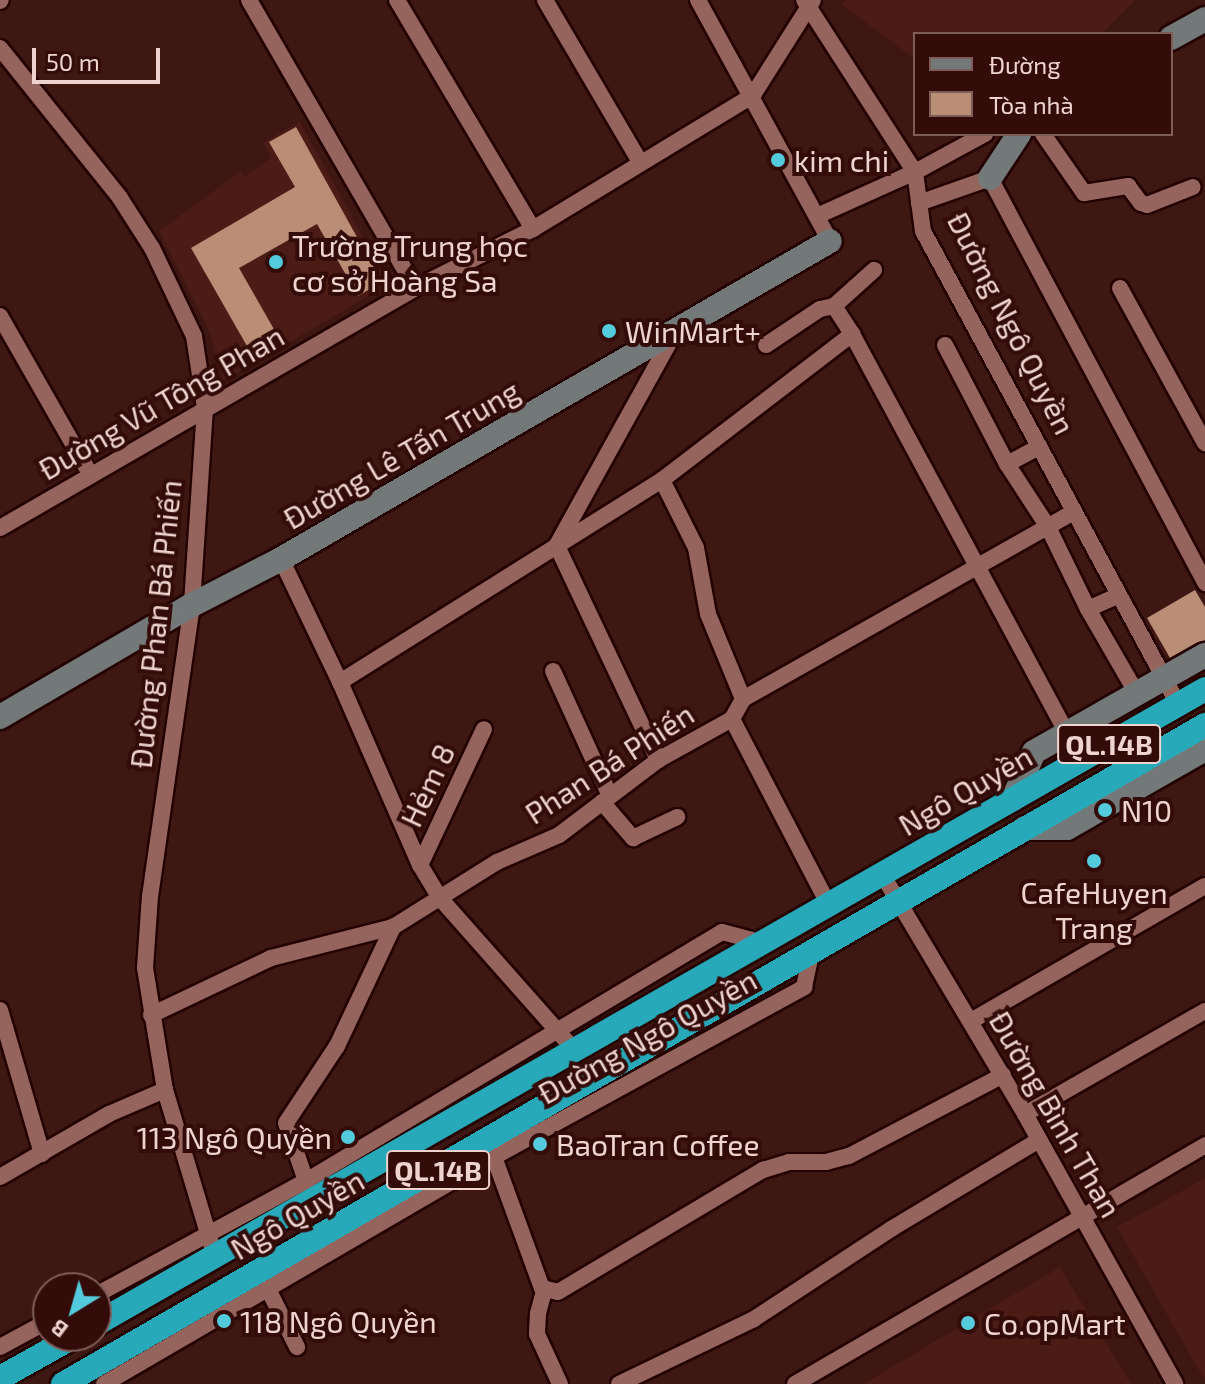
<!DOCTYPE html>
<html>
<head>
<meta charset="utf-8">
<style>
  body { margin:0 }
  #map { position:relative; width:1205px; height:1384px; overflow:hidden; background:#3e1612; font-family:"Exo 2",sans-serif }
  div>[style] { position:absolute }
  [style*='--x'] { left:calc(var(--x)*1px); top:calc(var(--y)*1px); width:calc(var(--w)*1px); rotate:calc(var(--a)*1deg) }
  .built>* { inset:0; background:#4b1b16 }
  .building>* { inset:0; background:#b98d76 }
  .roads { filter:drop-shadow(2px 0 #230101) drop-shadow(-2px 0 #230101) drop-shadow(0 2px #230101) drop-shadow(0 -2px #230101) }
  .street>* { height:16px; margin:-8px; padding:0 8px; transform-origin:8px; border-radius:8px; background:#94645d }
  .secondary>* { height:24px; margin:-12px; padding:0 12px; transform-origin:12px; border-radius:12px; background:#737979 }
  .highway>* { height:24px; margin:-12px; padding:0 12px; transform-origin:12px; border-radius:12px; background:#27a9ba }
  .dots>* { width:22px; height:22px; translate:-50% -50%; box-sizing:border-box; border:4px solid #330c09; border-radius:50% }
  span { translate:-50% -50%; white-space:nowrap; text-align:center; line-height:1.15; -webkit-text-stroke:8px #330c09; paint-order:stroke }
  .shield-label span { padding:2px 6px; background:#330c09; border:2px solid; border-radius:6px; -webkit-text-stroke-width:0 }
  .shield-label { font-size:28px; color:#efd3cf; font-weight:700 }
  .poi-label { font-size:30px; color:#efd3cf }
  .left { translate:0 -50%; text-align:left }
  .right { translate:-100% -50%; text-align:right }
  .street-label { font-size:30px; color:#efd3cf }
  .legend { position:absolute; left:913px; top:32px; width:260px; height:104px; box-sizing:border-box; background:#330c09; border:2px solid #7e5c58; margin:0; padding:10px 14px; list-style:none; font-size:24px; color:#efd3cf }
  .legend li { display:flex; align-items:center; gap:16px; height:40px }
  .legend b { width:40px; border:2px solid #7e5c58 }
  .north { position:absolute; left:32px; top:1272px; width:80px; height:80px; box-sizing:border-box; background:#330c09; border:2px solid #7e5c58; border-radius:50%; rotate:217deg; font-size:22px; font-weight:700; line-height:32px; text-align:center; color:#efd3cf }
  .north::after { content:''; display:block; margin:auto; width:28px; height:36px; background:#53cbdc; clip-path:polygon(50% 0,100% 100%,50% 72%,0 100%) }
  .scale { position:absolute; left:32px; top:48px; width:128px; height:36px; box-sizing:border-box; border:4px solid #efd3cf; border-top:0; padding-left:10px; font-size:24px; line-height:28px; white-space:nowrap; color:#efd3cf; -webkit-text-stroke:6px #330c09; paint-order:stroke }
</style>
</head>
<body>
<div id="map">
  <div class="built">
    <i style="clip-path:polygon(847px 0,1135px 0,1101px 34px,915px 34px,915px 59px,842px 5px)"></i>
    <i style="clip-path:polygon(300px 122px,389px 284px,223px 381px,209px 331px,159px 231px,241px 171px,245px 176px,271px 158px,263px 143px)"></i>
    <i style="clip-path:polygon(1205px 1178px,1205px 1381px,1117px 1227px)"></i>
    <i style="clip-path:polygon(1060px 1267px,1131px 1384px,863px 1384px)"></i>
  </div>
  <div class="building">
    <i style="clip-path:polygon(296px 127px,378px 275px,372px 279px,375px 286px,358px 296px,317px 224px,239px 268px,275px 331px,247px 346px,191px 248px,295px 187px,269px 142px)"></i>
    <i style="clip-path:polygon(1195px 590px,1205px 607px,1205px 640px,1170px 658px,1147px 618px)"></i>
  </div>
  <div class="roads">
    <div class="street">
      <i style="--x:249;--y:0;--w:332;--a:60"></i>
      <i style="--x:397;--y:0;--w:266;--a:59.3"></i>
      <i style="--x:545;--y:0;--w:188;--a:59.6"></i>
      <i style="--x:698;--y:0;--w:275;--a:61.3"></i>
      <i style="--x:804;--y:0;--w:205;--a:57.2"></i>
      <i style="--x:915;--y:172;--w:60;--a:82.3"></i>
      <i style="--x:923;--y:231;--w:537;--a:61.67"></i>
      <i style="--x:0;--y:1;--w:1;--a:-45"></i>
      <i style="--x:0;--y:48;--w:192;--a:51.3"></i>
      <i style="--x:120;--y:198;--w:59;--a:57.4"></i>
      <i style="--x:152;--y:248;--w:98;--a:64.5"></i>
      <i style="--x:194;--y:336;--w:73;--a:81.3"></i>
      <i style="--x:205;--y:408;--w:197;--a:93.8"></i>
      <i style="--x:192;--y:605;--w:294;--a:98.2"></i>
      <i style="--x:150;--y:896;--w:72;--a:94"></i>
      <i style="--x:145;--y:968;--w:124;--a:80.7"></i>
      <i style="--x:165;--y:1090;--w:174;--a:73.3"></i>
      <i style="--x:1043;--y:134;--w:72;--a:55.2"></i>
      <i style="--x:1084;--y:193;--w:45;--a:-9"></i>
      <i style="--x:1128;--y:186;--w:21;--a:53"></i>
      <i style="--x:1141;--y:203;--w:6;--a:18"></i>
      <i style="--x:1147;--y:205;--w:49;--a:-21.4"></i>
      <i style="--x:919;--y:203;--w:75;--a:-19.4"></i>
      <i style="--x:990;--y:178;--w:459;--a:62"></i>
      <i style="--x:817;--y:216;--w:107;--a:-24.2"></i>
      <i style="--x:915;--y:172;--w:80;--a:-28.5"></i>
      <i style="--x:1120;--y:288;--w:177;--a:61.3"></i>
      <i style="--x:834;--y:306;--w:33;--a:57"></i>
      <i style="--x:852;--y:334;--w:454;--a:61.7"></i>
      <i style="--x:834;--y:306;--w:54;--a:-42"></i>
      <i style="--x:0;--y:316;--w:182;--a:60.3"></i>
      <i style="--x:766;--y:345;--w:65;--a:-33.7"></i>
      <i style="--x:820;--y:309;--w:14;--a:-12"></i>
      <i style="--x:945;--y:345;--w:134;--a:62.5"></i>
      <i style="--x:1007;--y:464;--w:75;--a:56.9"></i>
      <i style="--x:1048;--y:527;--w:91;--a:64"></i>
      <i style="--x:1088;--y:609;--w:98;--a:60"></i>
      <i style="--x:1007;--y:464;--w:36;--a:-28"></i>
      <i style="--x:662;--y:480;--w:76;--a:63.4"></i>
      <i style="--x:696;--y:548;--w:67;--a:79.7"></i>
      <i style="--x:708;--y:614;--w:92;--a:67.6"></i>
      <i style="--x:0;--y:528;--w:479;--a:-30"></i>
      <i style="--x:415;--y:288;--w:132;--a:-26.6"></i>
      <i style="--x:533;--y:229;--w:258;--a:-31.3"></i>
      <i style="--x:753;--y:95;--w:112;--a:-57.7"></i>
      <i style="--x:557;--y:545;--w:241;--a:-61"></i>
      <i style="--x:557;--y:546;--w:237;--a:64.7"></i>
      <i style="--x:281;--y:559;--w:136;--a:64.4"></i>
      <i style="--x:340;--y:682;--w:200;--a:66.4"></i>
      <i style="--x:420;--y:865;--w:37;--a:59"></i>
      <i style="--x:439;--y:897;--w:207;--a:48.5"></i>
      <i style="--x:1088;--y:609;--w:34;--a:-24"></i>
      <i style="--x:553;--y:671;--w:137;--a:65.5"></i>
      <i style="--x:340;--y:682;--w:380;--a:-32.1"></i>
      <i style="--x:662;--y:480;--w:240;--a:-37.5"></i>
      <i style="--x:732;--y:719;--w:210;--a:62.5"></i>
      <i style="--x:602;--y:802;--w:48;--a:49.3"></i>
      <i style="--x:633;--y:838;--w:49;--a:-25.5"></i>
      <i style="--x:420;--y:865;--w:150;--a:-64.8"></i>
      <i style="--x:882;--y:874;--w:279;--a:59.2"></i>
      <i style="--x:1025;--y:1114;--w:309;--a:60.9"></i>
      <i style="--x:0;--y:1010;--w:150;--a:73.7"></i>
      <i style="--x:151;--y:1015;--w:133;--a:-25.4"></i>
      <i style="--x:271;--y:958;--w:126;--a:-14.3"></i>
      <i style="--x:393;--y:927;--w:123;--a:-32"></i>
      <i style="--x:497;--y:862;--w:68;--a:-23.5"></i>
      <i style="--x:559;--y:835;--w:124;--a:-37.1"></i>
      <i style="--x:658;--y:760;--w:85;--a:-29"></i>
      <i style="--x:732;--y:719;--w:23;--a:-61"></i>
      <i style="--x:743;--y:699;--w:380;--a:-29.5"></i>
      <i style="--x:971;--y:1021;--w:270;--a:-30"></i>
      <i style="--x:1025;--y:1114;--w:207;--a:-29.8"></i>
      <i style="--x:494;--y:1157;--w:140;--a:69.9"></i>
      <i style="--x:542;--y:1288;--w:16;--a:14"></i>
      <i style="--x:558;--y:1292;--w:239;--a:-30.8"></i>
      <i style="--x:763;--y:1170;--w:27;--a:-17"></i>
      <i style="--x:789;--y:1162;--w:37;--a:0"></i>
      <i style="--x:826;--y:1162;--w:24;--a:-15"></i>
      <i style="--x:849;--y:1156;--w:174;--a:-27.7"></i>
      <i style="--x:0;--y:1177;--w:126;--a:-30"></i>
      <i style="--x:109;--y:1114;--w:61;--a:-23.2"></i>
      <i style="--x:306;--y:1181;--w:61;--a:-109"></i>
      <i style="--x:286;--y:1123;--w:92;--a:-56.5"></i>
      <i style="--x:337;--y:1046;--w:132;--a:-64.8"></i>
      <i style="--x:268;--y:1289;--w:65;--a:63.4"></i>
      <i style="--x:544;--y:1291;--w:23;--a:105"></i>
      <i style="--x:538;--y:1313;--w:21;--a:93"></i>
      <i style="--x:537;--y:1334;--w:55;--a:65.3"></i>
      <i style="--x:96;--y:1295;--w:239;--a:-28.5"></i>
      <i style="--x:306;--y:1181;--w:485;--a:-30.9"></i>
      <i style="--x:722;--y:932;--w:43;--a:14.7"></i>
      <i style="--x:0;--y:1347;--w:55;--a:-28.4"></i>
      <i style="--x:104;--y:1384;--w:451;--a:-30.2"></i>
      <i style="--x:494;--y:1157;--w:354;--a:-28.7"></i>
      <i style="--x:804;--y:987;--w:35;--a:-78"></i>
      <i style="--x:619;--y:1384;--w:150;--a:-25.7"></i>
      <i style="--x:754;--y:1319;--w:164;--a:-33.3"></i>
      <i style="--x:891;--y:1229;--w:173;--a:-31"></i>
      <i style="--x:795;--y:1384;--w:475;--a:-30.2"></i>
    </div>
    <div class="secondary">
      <i style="--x:1171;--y:38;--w:39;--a:-29"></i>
      <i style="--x:990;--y:178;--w:53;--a:-56.6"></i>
      <i style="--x:0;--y:717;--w:222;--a:-30.3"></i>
      <i style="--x:192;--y:605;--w:100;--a:-27.3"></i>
      <i style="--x:281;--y:559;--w:634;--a:-30.08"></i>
      <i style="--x:1013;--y:799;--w:51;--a:-65.9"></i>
      <i style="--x:1034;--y:752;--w:197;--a:-29.6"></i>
      <i style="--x:1025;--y:828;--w:42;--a:0"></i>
      <i style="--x:1067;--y:828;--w:159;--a:-29.8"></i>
    </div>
    <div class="highway">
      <i style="--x:96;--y:1324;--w:1278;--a:-29.79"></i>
      <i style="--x:0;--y:1378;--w:86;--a:-29.2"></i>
      <i style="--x:63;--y:1384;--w:1319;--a:-29.99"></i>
    </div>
  </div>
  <div class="dots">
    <i style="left:778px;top:160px;background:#53cbdc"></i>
    <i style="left:276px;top:262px;background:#53cbdc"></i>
    <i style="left:609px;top:331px;background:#53cbdc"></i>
    <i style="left:1105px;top:810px;background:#53cbdc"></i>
    <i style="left:1094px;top:861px;background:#53cbdc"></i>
    <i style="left:348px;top:1137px;background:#53cbdc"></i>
    <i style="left:540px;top:1144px;background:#53cbdc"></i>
    <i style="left:224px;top:1321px;background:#53cbdc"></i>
    <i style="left:968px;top:1323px;background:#53cbdc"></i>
  </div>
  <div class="shield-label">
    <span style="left:1109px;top:744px">QL.14B</span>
    <span style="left:438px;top:1170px">QL.14B</span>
  </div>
  <div class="poi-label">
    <span class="left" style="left:794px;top:160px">kim chi</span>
    <span class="left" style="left:292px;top:262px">Trường Trung học<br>cơ sở Hoàng Sa</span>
    <span class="left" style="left:625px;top:331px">WinMart+</span>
    <span class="left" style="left:1121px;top:810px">N10</span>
    <span style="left:1094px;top:909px">CafeHuyen<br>Trang</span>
    <span class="right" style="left:332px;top:1137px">113 Ngô Quyền</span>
    <span class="left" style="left:556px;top:1144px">BaoTran Coffee</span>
    <span class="left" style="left:240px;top:1321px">118 Ngô Quyền</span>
    <span class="left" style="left:984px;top:1323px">Co.opMart</span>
  </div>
  <div class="street-label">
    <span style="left:1012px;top:323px;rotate:63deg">Đường Ngô Quyền</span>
    <span style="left:161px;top:402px;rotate:-30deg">Đường Vũ Tông Phan</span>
    <span style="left:401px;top:454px;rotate:-30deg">Đường Lê Tấn Trung</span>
    <span style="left:155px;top:624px;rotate:-84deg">Đường Phan Bá Phiến</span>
    <span style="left:609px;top:763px;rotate:-33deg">Phan Bá Phiến</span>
    <span style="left:427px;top:785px;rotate:-65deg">Hẻm 8</span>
    <span style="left:965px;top:790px;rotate:-30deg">Ngô Quyền</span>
    <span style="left:647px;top:1036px;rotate:-29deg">Đường Ngô Quyền</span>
    <span style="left:1056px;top:1114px;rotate:60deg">Đường Bình Than</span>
    <span style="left:297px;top:1214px;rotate:-30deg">Ngô Quyền</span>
  </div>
  <ul class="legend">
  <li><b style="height:10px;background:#737979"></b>Đường</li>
  <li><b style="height:22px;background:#b98d76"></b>Tòa nhà</li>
  </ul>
  <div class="north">B</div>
  <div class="scale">50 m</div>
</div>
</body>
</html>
